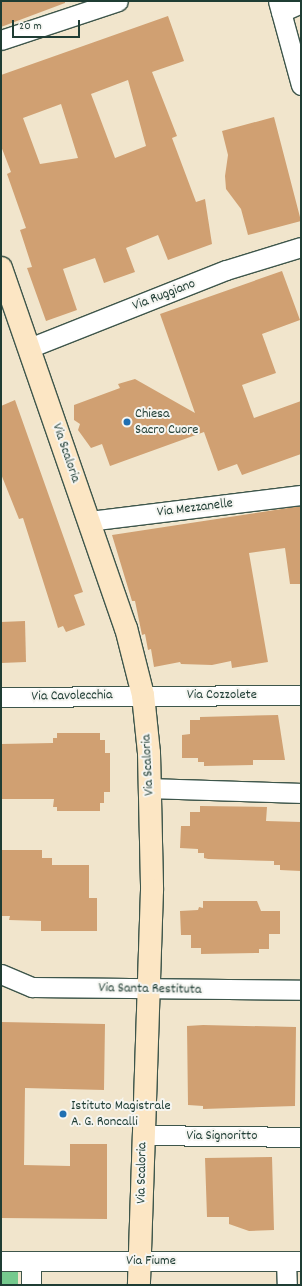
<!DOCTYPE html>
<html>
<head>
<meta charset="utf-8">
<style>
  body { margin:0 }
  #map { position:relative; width:302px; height:1286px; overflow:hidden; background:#f1e5cc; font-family:Dekko,sans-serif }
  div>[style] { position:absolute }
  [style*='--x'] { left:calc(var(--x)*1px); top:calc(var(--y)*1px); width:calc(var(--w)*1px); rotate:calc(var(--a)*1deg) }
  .green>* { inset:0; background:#75ca8e }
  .building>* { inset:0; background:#d0a072 }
  .roads { filter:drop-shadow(1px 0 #3e564b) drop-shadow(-1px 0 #3e564b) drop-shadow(0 1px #3e564b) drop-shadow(0 -1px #3e564b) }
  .street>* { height:19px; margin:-9.5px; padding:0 9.5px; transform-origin:9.5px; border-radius:9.5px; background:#fff }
  .secondary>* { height:22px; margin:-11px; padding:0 11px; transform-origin:11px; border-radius:11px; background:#fce6c4 }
  .dots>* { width:11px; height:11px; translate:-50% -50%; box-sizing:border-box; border:2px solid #f6f6f2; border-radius:50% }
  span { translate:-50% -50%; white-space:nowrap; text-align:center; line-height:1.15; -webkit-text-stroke:4px #f6f6f2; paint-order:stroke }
  .street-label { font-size:14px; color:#1f3d34 }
  .poi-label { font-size:14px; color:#1f3d34 }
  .left { translate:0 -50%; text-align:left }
  .frame { position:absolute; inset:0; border:2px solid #1f3d34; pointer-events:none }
  .scale { position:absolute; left:12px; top:20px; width:68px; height:18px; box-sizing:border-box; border:2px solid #1f3d34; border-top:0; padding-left:5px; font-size:12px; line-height:14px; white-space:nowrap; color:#1f3d34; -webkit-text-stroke:3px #f6f6f2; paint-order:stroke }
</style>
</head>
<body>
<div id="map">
  <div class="green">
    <i style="clip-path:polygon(1px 1270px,18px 1270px,18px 1285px,1px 1285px)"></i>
  </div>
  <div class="building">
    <i style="clip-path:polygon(1px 1px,65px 1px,65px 3px,1px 27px)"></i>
    <i style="clip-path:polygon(evenodd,168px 16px,184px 61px,152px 72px,177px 136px,172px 138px,196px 202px,205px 199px,212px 244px,168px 260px,158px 235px,126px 248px,135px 272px,104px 283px,95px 258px,63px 269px,77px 310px,46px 321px,27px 268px,32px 267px,20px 230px,26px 228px,7px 174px,11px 172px,1px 146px,1px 75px,168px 16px,128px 80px,146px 146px,115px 158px,91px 94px,128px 80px,168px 16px,61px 104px,78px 158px,40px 164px,23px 118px,61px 104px)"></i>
    <i style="clip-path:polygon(274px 117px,301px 221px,248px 235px,241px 209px,226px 189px,225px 176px,228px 155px,222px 131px)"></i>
    <i style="clip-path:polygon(282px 271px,300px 320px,262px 334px,276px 373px,242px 385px,254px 418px,301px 401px,301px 454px,242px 475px,237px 464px,218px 471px,204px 432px,110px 466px,102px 444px,91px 448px,78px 430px,80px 424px,74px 420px,74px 405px,120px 388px,118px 384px,135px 379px,195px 413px,160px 314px)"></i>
    <i style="clip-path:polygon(15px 400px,83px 592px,74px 595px,85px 625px,66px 632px,63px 626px,58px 628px,23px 518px,19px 519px,1px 474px,1px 406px)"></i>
    <i style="clip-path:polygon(301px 506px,301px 584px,290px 584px,285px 548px,249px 553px,268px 662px,232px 668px,231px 661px,212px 665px,181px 664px,180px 662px,154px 667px,151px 649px,148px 650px,145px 634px,142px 635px,135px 601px,132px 601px,112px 535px)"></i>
    <i style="clip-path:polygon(25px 621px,26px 662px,1px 663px,1px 622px)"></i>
    <i style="clip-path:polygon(278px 715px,285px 760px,253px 760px,253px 765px,204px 766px,204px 762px,198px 762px,198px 758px,182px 758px,182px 735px,190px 734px,190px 720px,200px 720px,200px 717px)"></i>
    <i style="clip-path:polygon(57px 733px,100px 733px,100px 740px,105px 740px,105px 753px,110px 753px,110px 792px,104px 792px,104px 803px,100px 803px,100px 811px,57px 811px,57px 807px,53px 807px,54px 799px,1px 799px,1px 744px,53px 743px,53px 738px,57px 738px)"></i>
    <i style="clip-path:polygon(200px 806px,267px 807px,266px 821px,301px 822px,301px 871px,280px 870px,280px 865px,274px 865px,274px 861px,208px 859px,204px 858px,204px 853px,198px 853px,198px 849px,180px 848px,181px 826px,190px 826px,190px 812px,200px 812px)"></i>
    <i style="clip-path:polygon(1px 850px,42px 850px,42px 858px,52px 858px,52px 865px,89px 865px,89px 898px,97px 898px,97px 931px,41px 931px,41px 921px,9px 920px,10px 916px,1px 916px)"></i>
    <i style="clip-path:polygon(203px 901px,257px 901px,261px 911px,280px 911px,280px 934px,269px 934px,269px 949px,259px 949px,259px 953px,201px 954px,201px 948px,191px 948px,191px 935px,181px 935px,180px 911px,198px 910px,199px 907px,203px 908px)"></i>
    <i style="clip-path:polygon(1px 1022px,105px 1024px,104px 1090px,25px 1088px,24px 1165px,70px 1166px,70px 1144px,107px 1144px,107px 1219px,1px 1218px)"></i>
    <i style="clip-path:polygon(203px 1025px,296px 1027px,295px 1106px,203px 1109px,203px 1106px,188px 1105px,187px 1026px)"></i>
    <i style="clip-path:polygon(272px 1157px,274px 1230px,249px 1231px,229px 1224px,229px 1217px,207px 1217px,205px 1158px)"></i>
  </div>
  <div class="roads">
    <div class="street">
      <i style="--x:278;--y:1;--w:87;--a:74.7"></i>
      <i style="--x:281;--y:12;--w:22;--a:-24"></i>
      <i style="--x:1;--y:40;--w:123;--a:-18.4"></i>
      <i style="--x:29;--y:348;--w:212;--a:-21.6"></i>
      <i style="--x:226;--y:270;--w:78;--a:-17"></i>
      <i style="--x:89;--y:521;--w:214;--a:-7"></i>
      <i style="--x:1;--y:697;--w:300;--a:-0.4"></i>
      <i style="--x:149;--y:788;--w:152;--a:1.9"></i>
      <i style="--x:1;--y:974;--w:34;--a:23"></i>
      <i style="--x:32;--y:987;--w:269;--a:0.6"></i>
      <i style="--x:143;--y:1135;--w:158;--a:0.7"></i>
      <i style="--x:1;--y:1261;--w:300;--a:0"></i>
      <i style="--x:31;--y:1261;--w:24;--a:90"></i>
      <i style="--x:286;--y:1261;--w:24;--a:88"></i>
    </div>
    <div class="secondary">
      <i style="--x:1;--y:268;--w:381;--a:70.9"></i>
      <i style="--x:126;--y:628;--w:69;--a:75.8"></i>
      <i style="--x:143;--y:695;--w:58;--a:84.1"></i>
      <i style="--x:149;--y:753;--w:137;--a:88.7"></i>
      <i style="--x:152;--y:890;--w:395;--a:91.9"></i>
    </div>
  </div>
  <div class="dots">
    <i style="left:127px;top:422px;background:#1f6fb2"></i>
    <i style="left:63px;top:1114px;background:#1f6fb2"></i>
  </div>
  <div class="street-label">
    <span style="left:164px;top:295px;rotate:-21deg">Via Ruggiano</span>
    <span style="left:66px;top:453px;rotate:71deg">Via Scaloria</span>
    <span style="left:195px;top:508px;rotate:-7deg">Via Mezzanelle</span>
    <span style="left:222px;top:695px">Via Cozzolete</span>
    <span style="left:72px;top:696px;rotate:-1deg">Via Cavolecchia</span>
    <span style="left:148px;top:765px;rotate:-93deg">Via Scaloria</span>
    <span style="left:150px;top:989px;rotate:1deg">Via Santa Restituta</span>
    <span style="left:222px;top:1136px">Via Signoritto</span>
    <span style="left:142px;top:1173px;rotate:-89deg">Via Scaloria</span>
    <span style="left:151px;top:1261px">Via Fiume</span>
  </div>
  <div class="poi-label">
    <span class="left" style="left:135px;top:422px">Chiesa<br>Sacro Cuore</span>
    <span class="left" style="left:71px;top:1114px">Istituto Magistrale<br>A. G. Roncalli</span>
  </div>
  <div class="frame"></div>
  <div class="scale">20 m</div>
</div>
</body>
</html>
